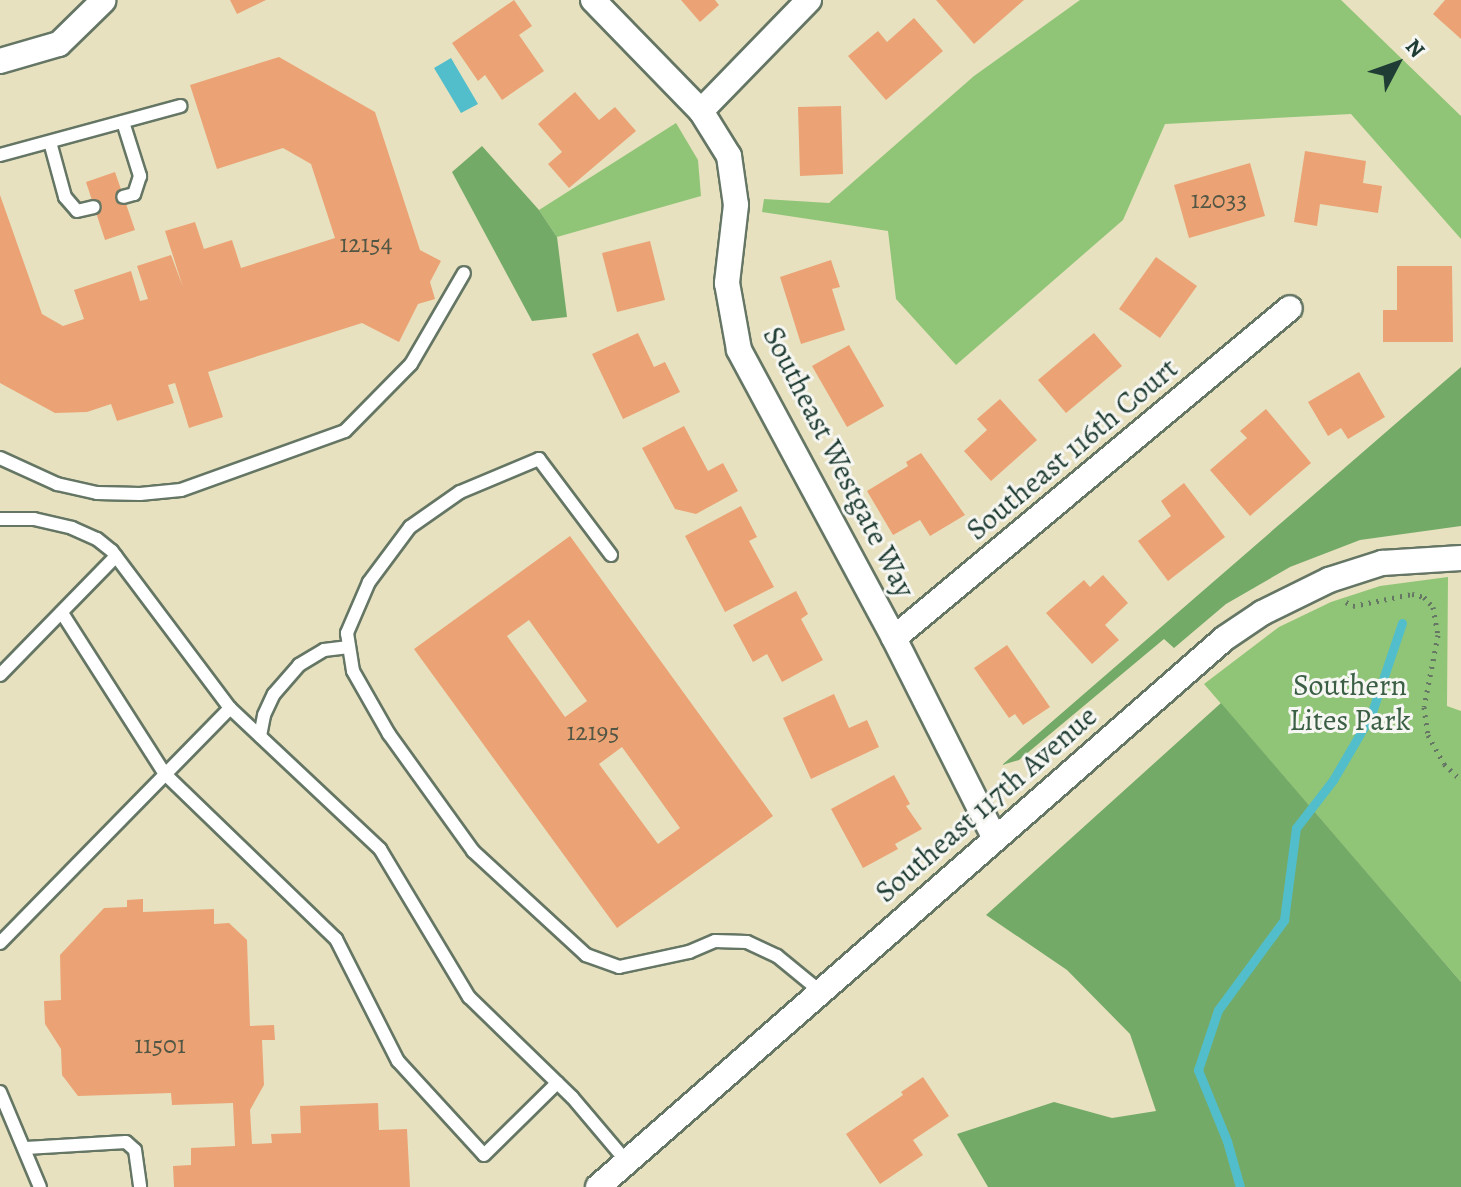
<!DOCTYPE html>
<html>
<head>
<meta charset="utf-8">
<style>
  body { margin:0 }
  #map { position:relative; width:1461px; height:1187px; overflow:hidden; background:#e7e1bf; font-family:Alegreya,serif }
  div>[style] { position:absolute }
  [style*='--x'] { left:calc(var(--x)*1px); top:calc(var(--y)*1px); width:calc(var(--w)*1px); rotate:calc(var(--a)*1deg) }
  .green>* { inset:0; background:#90c577 }
  .forest>* { inset:0; background:#74aa68 }
  .water>* { inset:0; background:#52becc }
  .stream>* { height:9px; margin:-4.5px; padding:0 4.5px; transform-origin:4.5px; border-radius:4.5px; background:#52becc }
  .building>* { inset:0; background:#eba375 }
  .path>* { height:5px; margin-top:-2.5px; transform-origin:0; background:repeating-linear-gradient(90deg,#657665 0 2px,transparent 0 8px) }
  .roads { filter:drop-shadow(2px 0 #657665) drop-shadow(-2px 0 #657665) drop-shadow(0 2px #657665) drop-shadow(0 -2px #657665) }
  .service>* { height:12px; margin:-6px; padding:0 6px; transform-origin:6px; border-radius:6px; background:#fff }
  .minor>* { height:24px; margin:-12px; padding:0 12px; transform-origin:12px; border-radius:12px; background:#fff }
  span { translate:-50% -50%; white-space:nowrap; text-align:center; line-height:1.15; -webkit-text-stroke:6px #f6f6f2; paint-order:stroke }
  .number-label { font-size:26px; color:#525644 }
  .number-label span { -webkit-text-stroke-width:0 }
  .street-label { font-size:30px; color:#1f3d34 }
  .park-label { font-size:30px; color:#3b5f45 }
  .north { position:absolute; left:1357px; top:24px; width:80px; height:80px; -webkit-text-stroke:6px #f6f6f2; paint-order:stroke; rotate:49deg; font-size:22px; font-weight:700; line-height:32px; text-align:center; color:#1f3d34 }
  .north::after { content:''; display:block; margin:auto; width:28px; height:36px; background:#1f3d34; clip-path:polygon(50% 0,100% 100%,50% 72%,0 100%) }
</style>
</head>
<body>
<div id="map">
  <div class="green">
    <i style="clip-path:polygon(1080px 0,1341px 0,1461px 116px,1461px 239px,1351px 114px,1165px 124px,1123px 220px,956px 365px,896px 299px,888px 231px,762px 212px,764px 199px,829px 203px,974px 76px)"></i>
    <i style="clip-path:polygon(676px 123px,698px 160px,701px 196px,557px 237px,539px 210px)"></i>
    <i style="clip-path:polygon(1448px 577px,1447px 706px,1461px 711px,1461px 982px,1204px 684px,1279px 627px,1331px 602px,1380px 586px)"></i>
  </div>
  <div class="forest">
    <i style="clip-path:polygon(482px 146px,539px 210px,557px 237px,567px 317px,532px 321px,452px 172px)"></i>
    <i style="clip-path:polygon(1461px 367px,1461px 526px,1360px 540px,1290px 567px,1226px 604px,1174px 648px,1164px 639px,1019px 760px,1002px 765px)"></i>
    <i style="clip-path:polygon(1221px 703px,1461px 982px,1461px 1187px,988px 1187px,957px 1134px,1054px 1102px,1112px 1118px,1156px 1111px,1130px 1034px,1067px 970px,986px 915px)"></i>
  </div>
  <div class="water">
    <i style="clip-path:polygon(451px 58px,478px 104px,461px 113px,434px 68px)"></i>
  </div>
  <div class="stream">
    <i style="--x:1240;--y:1187;--w:48;--a:-105.8"></i>
    <i style="--x:1227;--y:1141;--w:77;--a:-112.2"></i>
    <i style="--x:1198;--y:1070;--w:63;--a:-71.6"></i>
    <i style="--x:1218;--y:1010;--w:112;--a:-53.7"></i>
    <i style="--x:1284;--y:920;--w:93;--a:-82.6"></i>
    <i style="--x:1296;--y:828;--w:61;--a:-52.4"></i>
    <i style="--x:1333;--y:780;--w:75;--a:-59.7"></i>
    <i style="--x:1371;--y:715;--w:97;--a:-71.4"></i>
  </div>
  <div class="building">
    <i style="clip-path:polygon(230px 0,266px 0,237px 14px)"></i>
    <i style="clip-path:polygon(514px 0,532px 26px,519px 35px,544px 71px,502px 100px,485px 75px,478px 81px,452px 43px)"></i>
    <i style="clip-path:polygon(681px 0,715px 0,719px 5px,700px 22px)"></i>
    <i style="clip-path:polygon(936px 0,1024px 0,974px 44px)"></i>
    <i style="clip-path:polygon(1445px 0,1461px 0,1461px 39px,1433px 14px)"></i>
    <i style="clip-path:polygon(914px 18px,943px 51px,886px 100px,848px 56px,878px 31px,887px 42px)"></i>
    <i style="clip-path:polygon(279px 57px,375px 112px,420px 250px,441px 261px,430px 282px,435px 299px,418px 304px,399px 342px,362px 323px,208px 372px,223px 417px,189px 428px,175px 383px,168px 385px,174px 403px,117px 421px,111px 404px,87px 412px,55px 413px,0 383px,0 195px,42px 314px,63px 326px,84px 319px,74px 290px,131px 271px,140px 301px,148px 299px,137px 266px,171px 255px,183px 287px,165px 231px,195px 222px,204px 249px,232px 240px,241px 268px,335px 238px,311px 164px,283px 148px,217px 169px,190px 85px)"></i>
    <i style="clip-path:polygon(575px 92px,599px 120px,615px 107px,636px 131px,569px 188px,548px 164px,562px 152px,538px 124px)"></i>
    <i style="clip-path:polygon(841px 106px,843px 174px,800px 176px,798px 107px)"></i>
    <i style="clip-path:polygon(1305px 151px,1366px 161px,1363px 183px,1382px 186px,1378px 213px,1320px 204px,1317px 226px,1294px 222px)"></i>
    <i style="clip-path:polygon(1250px 163px,1265px 216px,1189px 238px,1174px 185px)"></i>
    <i style="clip-path:polygon(115px 172px,135px 230px,105px 240px,86px 182px)"></i>
    <i style="clip-path:polygon(650px 241px,665px 300px,617px 312px,602px 253px)"></i>
    <i style="clip-path:polygon(1156px 257px,1197px 286px,1160px 338px,1119px 309px)"></i>
    <i style="clip-path:polygon(831px 260px,840px 287px,832px 289px,845px 330px,801px 344px,780px 277px)"></i>
    <i style="clip-path:polygon(1397px 266px,1452px 266px,1453px 342px,1383px 342px,1383px 310px,1397px 310px)"></i>
    <i style="clip-path:polygon(638px 333px,654px 367px,665px 362px,680px 392px,623px 419px,592px 354px)"></i>
    <i style="clip-path:polygon(1094px 333px,1122px 366px,1066px 413px,1038px 380px)"></i>
    <i style="clip-path:polygon(849px 345px,884px 406px,847px 427px,812px 366px)"></i>
    <i style="clip-path:polygon(1359px 372px,1385px 417px,1348px 439px,1341px 428px,1328px 436px,1308px 402px)"></i>
    <i style="clip-path:polygon(1000px 399px,1037px 440px,991px 481px,964px 451px,987px 430px,977px 419px)"></i>
    <i style="clip-path:polygon(1266px 409px,1311px 463px,1250px 516px,1210px 470px,1247px 438px,1240px 431px)"></i>
    <i style="clip-path:polygon(684px 426px,708px 471px,723px 463px,738px 491px,696px 514px,675px 509px,642px 448px)"></i>
    <i style="clip-path:polygon(921px 453px,965px 515px,930px 536px,920px 520px,893px 535px,867px 491px,908px 466px,906px 462px)"></i>
    <i style="clip-path:polygon(1184px 483px,1225px 537px,1168px 581px,1138px 541px,1171px 516px,1161px 501px)"></i>
    <i style="clip-path:polygon(741px 506px,757px 537px,749px 541px,774px 587px,725px 612px,685px 536px)"></i>
    <i style="clip-path:polygon(evenodd,570px 536px,773px 816px,617px 928px,414px 649px,570px 536px,529px 620px,587px 701px,565px 717px,507px 636px,529px 620px,570px 536px,622px 747px,680px 828px,658px 844px,599px 764px,622px 747px)"></i>
    <i style="clip-path:polygon(1103px 575px,1128px 603px,1105px 625px,1119px 640px,1092px 664px,1046px 613px,1084px 580px,1090px 587px)"></i>
    <i style="clip-path:polygon(796px 591px,808px 614px,801px 619px,823px 660px,782px 682px,767px 654px,753px 662px,733px 625px)"></i>
    <i style="clip-path:polygon(1007px 645px,1050px 707px,1023px 725px,1015px 714px,1009px 718px,974px 668px)"></i>
    <i style="clip-path:polygon(834px 694px,849px 728px,867px 720px,879px 747px,811px 779px,783px 718px)"></i>
    <i style="clip-path:polygon(894px 775px,910px 804px,906px 806px,922px 829px,895px 844px,898px 849px,863px 868px,831px 809px)"></i>
    <i style="clip-path:polygon(143px 899px,143px 912px,214px 909px,214px 924px,229px 923px,247px 940px,250px 1026px,274px 1025px,275px 1040px,262px 1040px,264px 1085px,250px 1110px,252px 1144px,272px 1143px,271px 1134px,301px 1133px,300px 1106px,378px 1103px,379px 1130px,407px 1129px,410px 1187px,174px 1187px,173px 1166px,191px 1165px,191px 1148px,235px 1146px,233px 1103px,172px 1105px,171px 1093px,78px 1096px,62px 1075px,61px 1049px,45px 1024px,44px 1001px,61px 1000px,60px 955px,104px 908px,127px 907px,127px 900px)"></i>
    <i style="clip-path:polygon(923px 1077px,949px 1116px,913px 1140px,923px 1155px,880px 1184px,846px 1134px,903px 1095px,901px 1092px)"></i>
  </div>
  <div class="path">
    <i style="--x:1346;--y:602;--w:8;--a:30"></i>
    <i style="--x:1353;--y:606;--w:60;--a:-11.5"></i>
    <i style="--x:1412;--y:594;--w:12;--a:14"></i>
    <i style="--x:1424;--y:597;--w:13;--a:48"></i>
    <i style="--x:1433;--y:607;--w:28;--a:80"></i>
    <i style="--x:1438;--y:635;--w:73;--a:101"></i>
    <i style="--x:1424;--y:707;--w:28;--a:82"></i>
    <i style="--x:1428;--y:735;--w:33;--a:61"></i>
    <i style="--x:1444;--y:764;--w:23;--a:43"></i>
  </div>
  <div class="roads">
    <div class="service">
      <i style="--x:123;--y:122;--w:57;--a:72.5"></i>
      <i style="--x:140;--y:176;--w:19;--a:108"></i>
      <i style="--x:134;--y:194;--w:11;--a:165"></i>
      <i style="--x:50;--y:142;--w:57;--a:74.7"></i>
      <i style="--x:65;--y:197;--w:18;--a:49"></i>
      <i style="--x:77;--y:211;--w:17;--a:-13"></i>
      <i style="--x:0;--y:155;--w:187;--a:-15.2"></i>
      <i style="--x:0;--y:458;--w:63;--a:24.5"></i>
      <i style="--x:57;--y:484;--w:41;--a:12.7"></i>
      <i style="--x:97;--y:493;--w:43;--a:1.3"></i>
      <i style="--x:140;--y:494;--w:41;--a:-5.6"></i>
      <i style="--x:181;--y:490;--w:174;--a:-19.8"></i>
      <i style="--x:345;--y:431;--w:94;--a:-45.4"></i>
      <i style="--x:411;--y:364;--w:105;--a:-59.8"></i>
      <i style="--x:0;--y:519;--w:34;--a:0"></i>
      <i style="--x:34;--y:519;--w:39;--a:13"></i>
      <i style="--x:72;--y:528;--w:27;--a:24"></i>
      <i style="--x:97;--y:539;--w:19;--a:39"></i>
      <i style="--x:112;--y:551;--w:196;--a:53.1"></i>
      <i style="--x:230;--y:708;--w:206;--a:43.2"></i>
      <i style="--x:380;--y:849;--w:173;--a:59"></i>
      <i style="--x:469;--y:997;--w:144;--a:44.2"></i>
      <i style="--x:572;--y:1097;--w:85;--a:49.8"></i>
      <i style="--x:611;--y:555;--w:120;--a:-126.9"></i>
      <i style="--x:539;--y:459;--w:86;--a:157.3"></i>
      <i style="--x:460;--y:492;--w:61;--a:145"></i>
      <i style="--x:410;--y:527;--w:69;--a:126.7"></i>
      <i style="--x:369;--y:582;--w:56;--a:113.3"></i>
      <i style="--x:347;--y:633;--w:38;--a:81"></i>
      <i style="--x:353;--y:671;--w:73;--a:60.3"></i>
      <i style="--x:389;--y:734;--w:144;--a:54.3"></i>
      <i style="--x:473;--y:851;--w:154;--a:42.6"></i>
      <i style="--x:586;--y:955;--w:35;--a:20"></i>
      <i style="--x:619;--y:967;--w:72;--a:-12.1"></i>
      <i style="--x:689;--y:952;--w:28;--a:-23"></i>
      <i style="--x:715;--y:941;--w:32;--a:2"></i>
      <i style="--x:747;--y:942;--w:33;--a:25"></i>
      <i style="--x:777;--y:956;--w:57;--a:39.3"></i>
      <i style="--x:62;--y:613;--w:191;--a:57.4"></i>
      <i style="--x:165;--y:774;--w:238;--a:44"></i>
      <i style="--x:336;--y:939;--w:137;--a:63.1"></i>
      <i style="--x:398;--y:1061;--w:127;--a:47.5"></i>
      <i style="--x:484;--y:1155;--w:103;--a:-44.6"></i>
      <i style="--x:0;--y:675;--w:166;--a:-45.7"></i>
      <i style="--x:260;--y:736;--w:21;--a:-79"></i>
      <i style="--x:264;--y:715;--w:23;--a:-65"></i>
      <i style="--x:274;--y:694;--w:38;--a:-49"></i>
      <i style="--x:299;--y:665;--w:29;--a:-31"></i>
      <i style="--x:324;--y:650;--w:25;--a:-7"></i>
      <i style="--x:0;--y:943;--w:329;--a:-45.6"></i>
      <i style="--x:0;--y:1092;--w:103;--a:67.2"></i>
      <i style="--x:26;--y:1148;--w:100;--a:-3.4"></i>
      <i style="--x:126;--y:1142;--w:12;--a:42"></i>
      <i style="--x:135;--y:1150;--w:37;--a:82"></i>
    </div>
    <div class="minor">
      <i style="--x:593;--y:0;--w:155;--a:45.8"></i>
      <i style="--x:701;--y:111;--w:53;--a:58.1"></i>
      <i style="--x:729;--y:156;--w:49;--a:81.9"></i>
      <i style="--x:736;--y:205;--w:79;--a:96.6"></i>
      <i style="--x:727;--y:283;--w:68;--a:79.8"></i>
      <i style="--x:739;--y:350;--w:327;--a:61.7"></i>
      <i style="--x:894;--y:638;--w:223;--a:63.3"></i>
      <i style="--x:0;--y:61;--w:61;--a:-16.1"></i>
      <i style="--x:59;--y:44;--w:62;--a:-44.3"></i>
      <i style="--x:701;--y:111;--w:155;--a:-45.8"></i>
      <i style="--x:894;--y:638;--w:515;--a:-39.81"></i>
      <i style="--x:598;--y:1187;--w:833;--a:-41.21"></i>
      <i style="--x:1225;--y:638;--w:45;--a:-34"></i>
      <i style="--x:1262;--y:613;--w:75;--a:-26.2"></i>
      <i style="--x:1329;--y:580;--w:56;--a:-17.8"></i>
      <i style="--x:1382;--y:563;--w:79;--a:-3.6"></i>
    </div>
  </div>
  <div class="number-label">
    <span style="left:1219px;top:200px">12033</span>
    <span style="left:366px;top:244px">12154</span>
    <span style="left:593px;top:732px">12195</span>
    <span style="left:160px;top:1045px">11501</span>
  </div>
  <div class="street-label">
    <span style="left:1072px;top:449px;rotate:-40deg">Southeast 116th Court</span>
    <span style="left:839px;top:462px;rotate:63deg">Southeast Westgate Way</span>
    <span style="left:986px;top:804px;rotate:-41deg">Southeast 117th Avenue</span>
  </div>
  <div class="park-label">
    <span style="left:1350px;top:702px">Southern<br>Lites Park</span>
  </div>
  <div class="north">N</div>
</div>
</body>
</html>
